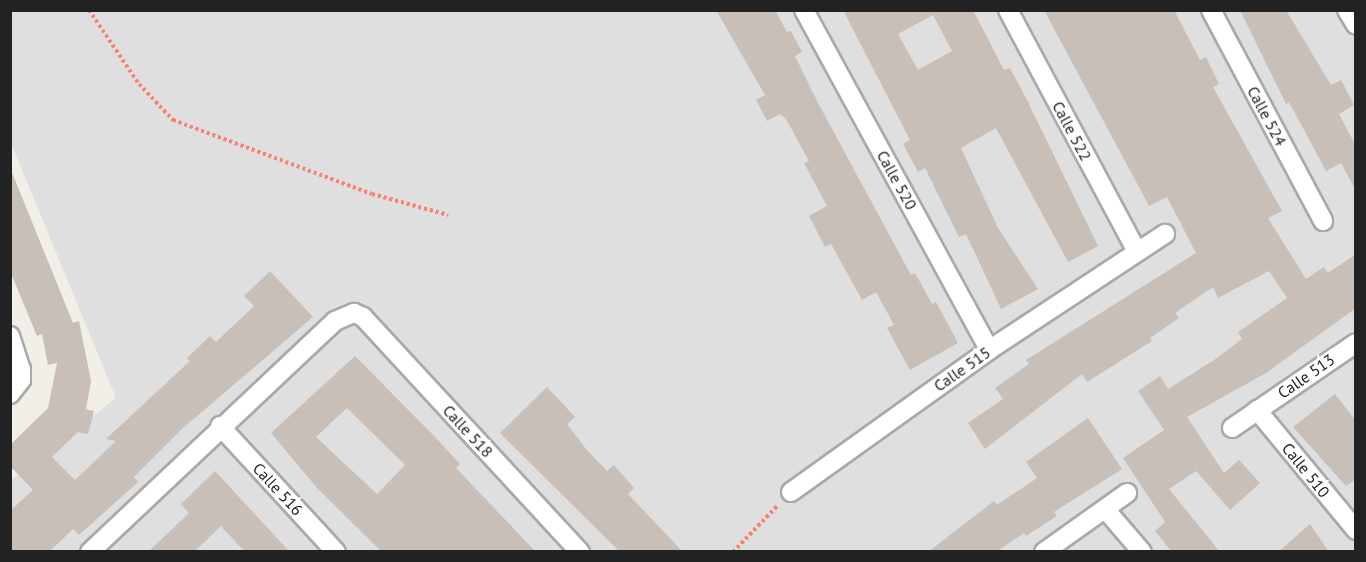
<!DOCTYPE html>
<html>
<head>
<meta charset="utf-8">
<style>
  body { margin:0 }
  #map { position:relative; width:1366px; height:562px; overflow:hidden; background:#f2efe9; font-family:"PT Sans",sans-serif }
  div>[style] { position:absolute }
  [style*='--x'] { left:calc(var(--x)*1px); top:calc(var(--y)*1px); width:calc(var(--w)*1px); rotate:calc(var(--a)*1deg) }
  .residential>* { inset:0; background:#e0dfdf }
  .building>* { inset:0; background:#c7bfb8 }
  .path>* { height:4px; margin-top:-2px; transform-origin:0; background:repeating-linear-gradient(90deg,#fa8072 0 3px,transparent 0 6px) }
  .roads { filter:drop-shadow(2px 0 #a9a9a9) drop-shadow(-2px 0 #a9a9a9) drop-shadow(0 2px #a9a9a9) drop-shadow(0 -2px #a9a9a9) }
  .street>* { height:18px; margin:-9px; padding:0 9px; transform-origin:9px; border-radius:9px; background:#fff }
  span { translate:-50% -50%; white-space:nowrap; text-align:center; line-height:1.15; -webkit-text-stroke:5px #fff; paint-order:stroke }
  .street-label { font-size:16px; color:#222 }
  .frame { position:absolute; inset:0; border:12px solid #222; pointer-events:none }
</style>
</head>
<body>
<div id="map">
  <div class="residential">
    <i style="clip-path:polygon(10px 11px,1355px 11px,1355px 551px,11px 551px,11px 480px,116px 398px,11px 143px)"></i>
  </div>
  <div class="building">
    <i style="clip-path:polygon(716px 10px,775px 10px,787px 32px,791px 31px,802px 52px,795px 56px,818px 103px,911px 275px,915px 273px,932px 304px,936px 302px,958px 343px,910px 370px,887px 328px,894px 325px,876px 292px,862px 300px,831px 244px,825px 247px,809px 216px,827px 206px,804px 163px,809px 161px,786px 119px,780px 114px,767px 121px,756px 100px,765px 95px)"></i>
    <i style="clip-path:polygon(evenodd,843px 10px,973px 10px,1004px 70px,1010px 68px,1026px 98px,1098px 246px,1068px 262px,996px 128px,961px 148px,998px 228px,1038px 289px,1001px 309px,966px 234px,959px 237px,925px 168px,918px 172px,903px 144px,910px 140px,843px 10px,933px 15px,952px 51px,918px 70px,898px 34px,933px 15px)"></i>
    <i style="clip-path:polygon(1044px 10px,1174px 10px,1200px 60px,1206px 57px,1219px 84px,1213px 87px,1282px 211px,1268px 218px,1306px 279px,1324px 267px,1328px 273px,1356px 254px,1356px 308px,1266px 373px,1187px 417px,1224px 473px,1239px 460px,1260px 483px,1230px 510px,1196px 471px,1169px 489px,1220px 552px,1172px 552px,1155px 531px,1165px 522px,1123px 458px,1164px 430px,1138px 391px,1160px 376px,1168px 389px,1214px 360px,1242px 339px,1238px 332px,1287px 298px,1269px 271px,1218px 298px,1213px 287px,1175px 313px,1179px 318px,1150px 338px,1152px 341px,1087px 382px,1082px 374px,985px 449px,968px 423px,1003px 399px,995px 388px,1029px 364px,1026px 360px,1196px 253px,1167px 197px,1149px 206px)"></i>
    <i style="clip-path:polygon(1240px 10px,1286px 10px,1331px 85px,1341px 80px,1354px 105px,1339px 114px,1356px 146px,1356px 191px,1341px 163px,1326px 171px,1289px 102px,1286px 104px)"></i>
    <i style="clip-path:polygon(11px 170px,73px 323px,79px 321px,91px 381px,86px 409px,94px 411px,88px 434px,78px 432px,52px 457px,75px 480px,116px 441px,106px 439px,190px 361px,187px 358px,210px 336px,216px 342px,254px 306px,244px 296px,270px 271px,313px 317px,183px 428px,134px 477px,138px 482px,79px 535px,73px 529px,49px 552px,10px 552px,10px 511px,33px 490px,10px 466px,10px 445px,48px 408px,57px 363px,48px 365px,42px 334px,37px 336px,10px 271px)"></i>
    <i style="clip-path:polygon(evenodd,355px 356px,435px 437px,460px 464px,456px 468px,536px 552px,382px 552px,318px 489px,271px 433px,355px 356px,347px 408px,405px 465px,377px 494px,316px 437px,347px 408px)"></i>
    <i style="clip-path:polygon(547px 387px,575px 417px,567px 424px,586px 449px,607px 471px,614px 465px,634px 488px,628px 494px,683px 552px,620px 552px,500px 433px)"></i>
    <i style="clip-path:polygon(1335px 394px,1356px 421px,1356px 479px,1346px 486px,1293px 427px)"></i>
    <i style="clip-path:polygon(1088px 418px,1122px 469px,1054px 512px,1057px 516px,1026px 536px,1024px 533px,996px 552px,928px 552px,994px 501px,997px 505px,1037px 478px,1026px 462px)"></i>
    <i style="clip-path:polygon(215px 471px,251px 510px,290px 552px,245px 552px,221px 526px,194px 552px,148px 552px,189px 513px,181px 504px)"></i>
    <i style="clip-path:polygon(1310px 524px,1329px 552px,1278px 552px)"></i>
  </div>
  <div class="path">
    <i style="--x:89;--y:10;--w:89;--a:56"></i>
    <i style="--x:139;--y:84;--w:50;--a:46.6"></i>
    <i style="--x:173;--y:120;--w:212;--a:20.4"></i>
    <i style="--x:372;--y:194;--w:79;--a:15.4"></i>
    <i style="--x:733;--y:552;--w:65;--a:-46.2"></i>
  </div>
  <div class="roads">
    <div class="street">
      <i style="--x:804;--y:10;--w:387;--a:61.4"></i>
      <i style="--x:1008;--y:10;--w:274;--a:61.9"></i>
      <i style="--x:1211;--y:10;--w:239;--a:62"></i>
      <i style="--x:1347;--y:10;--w:17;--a:59"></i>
      <i style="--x:10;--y:336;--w:35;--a:72"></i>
      <i style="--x:21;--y:369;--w:11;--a:90"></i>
      <i style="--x:21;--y:380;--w:18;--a:128"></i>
      <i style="--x:1257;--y:410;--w:156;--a:50.5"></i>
      <i style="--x:220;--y:426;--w:171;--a:47.4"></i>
      <i style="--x:1232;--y:428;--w:150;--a:-34.4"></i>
      <i style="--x:791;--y:492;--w:244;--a:-35.6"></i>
      <i style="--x:989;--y:350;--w:211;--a:-33.4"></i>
      <i style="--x:1106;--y:510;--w:55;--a:49.4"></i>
      <i style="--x:90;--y:552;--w:337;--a:-43.3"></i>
      <i style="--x:335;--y:321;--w:21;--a:-23"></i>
      <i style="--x:354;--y:313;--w:10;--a:24"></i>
      <i style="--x:363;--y:317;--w:320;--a:47.3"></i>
      <i style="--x:1044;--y:552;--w:102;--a:-35.4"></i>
    </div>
  </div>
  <div class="street-label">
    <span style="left:1267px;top:116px;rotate:62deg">Calle 524</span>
    <span style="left:1072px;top:131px;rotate:62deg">Calle 522</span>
    <span style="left:897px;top:180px;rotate:61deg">Calle 520</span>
    <span style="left:962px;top:369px;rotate:-35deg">Calle 515</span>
    <span style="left:1306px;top:376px;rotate:-35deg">Calle 513</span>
    <span style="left:468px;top:431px;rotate:47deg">Calle 518</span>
    <span style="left:1306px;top:470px;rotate:51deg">Calle 510</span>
    <span style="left:278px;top:489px;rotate:47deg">Calle 516</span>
  </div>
  <div class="frame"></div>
</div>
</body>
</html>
